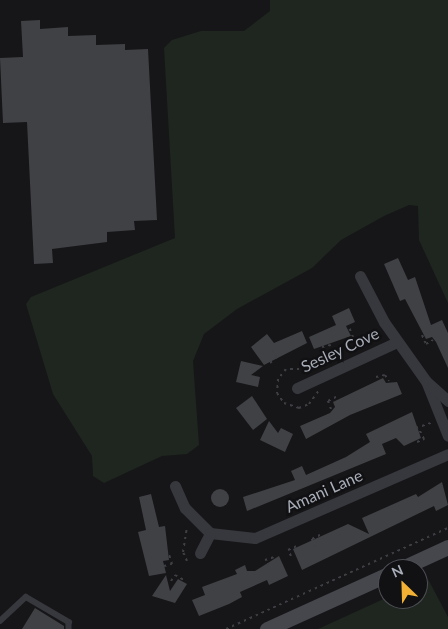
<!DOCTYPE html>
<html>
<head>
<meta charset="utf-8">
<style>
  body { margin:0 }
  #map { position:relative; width:448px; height:629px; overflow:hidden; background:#161618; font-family:Lato,sans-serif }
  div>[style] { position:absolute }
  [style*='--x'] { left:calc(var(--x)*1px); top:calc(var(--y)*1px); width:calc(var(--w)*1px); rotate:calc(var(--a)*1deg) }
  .green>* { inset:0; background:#1e261f }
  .building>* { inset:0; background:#404145 }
  .round { border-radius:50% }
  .path>* { height:2px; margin-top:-1px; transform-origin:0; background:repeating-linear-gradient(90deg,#3d3f44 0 2.5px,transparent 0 6.5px) }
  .service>* { height:5.5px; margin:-2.75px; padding:0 2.75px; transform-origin:2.75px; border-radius:2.75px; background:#37383d }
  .minor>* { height:11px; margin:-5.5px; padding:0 5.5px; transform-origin:5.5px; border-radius:5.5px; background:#37383d }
  .secondary>* { height:15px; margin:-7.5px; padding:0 7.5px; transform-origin:7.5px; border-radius:7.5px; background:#45474d }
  span { translate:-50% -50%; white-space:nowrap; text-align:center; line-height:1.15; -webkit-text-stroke:5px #111113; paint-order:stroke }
  .street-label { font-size:16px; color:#a8adb8 }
  .north { position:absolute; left:378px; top:559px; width:50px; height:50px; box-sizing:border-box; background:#111113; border:1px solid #4d4f55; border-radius:50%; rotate:336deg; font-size:14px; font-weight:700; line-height:20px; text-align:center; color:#a8adb8 }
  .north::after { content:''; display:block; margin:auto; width:18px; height:22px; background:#f2b134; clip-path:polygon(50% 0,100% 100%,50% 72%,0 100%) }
</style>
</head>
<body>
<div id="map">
  <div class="green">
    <i style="clip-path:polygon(270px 0,448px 0,448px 303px,419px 240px,418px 206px,409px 205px,384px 216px,341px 240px,312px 268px,237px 309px,204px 334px,193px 361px,199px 445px,187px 454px,162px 456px,104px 483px,93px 476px,92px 456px,53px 394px,26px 304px,31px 297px,175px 238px,164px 48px,172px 40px,201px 31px,244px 31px,270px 11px)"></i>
    <i style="clip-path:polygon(428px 579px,448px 617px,448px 629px,318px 629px,388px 597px,418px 599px,418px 584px)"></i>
  </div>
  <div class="building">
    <i style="clip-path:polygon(40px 20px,40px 29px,68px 27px,68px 36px,96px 35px,96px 45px,125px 44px,125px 50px,148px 49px,157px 220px,134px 221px,135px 230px,107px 232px,107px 242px,52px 249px,53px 263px,34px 264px,27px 122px,3px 123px,0 58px,23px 57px,21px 21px)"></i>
    <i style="clip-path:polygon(398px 258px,408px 280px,415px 277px,431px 325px,442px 320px,448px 333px,448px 368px,436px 342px,432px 337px,426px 339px,405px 299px,400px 301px,384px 264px)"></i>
    <i style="clip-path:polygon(349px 308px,355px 322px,346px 326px,351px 336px,314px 349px,309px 337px,336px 325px,332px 316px)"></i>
    <i style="clip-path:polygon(302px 331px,307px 343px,264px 365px,251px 347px,267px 334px,274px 343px)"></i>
    <i style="clip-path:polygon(241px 361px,263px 366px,251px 375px,260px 377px,258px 387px,236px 382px)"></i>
    <i style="clip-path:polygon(383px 378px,386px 383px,397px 382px,402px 394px,350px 415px,306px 439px,300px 426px,330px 413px,335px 407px,333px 402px)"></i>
    <i style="clip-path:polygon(252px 396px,267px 419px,253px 430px,236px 408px)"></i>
    <i style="clip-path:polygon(412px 412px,421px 438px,404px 446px,396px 438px,382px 444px,386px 454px,247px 511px,243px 497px,295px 480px,291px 471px,302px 466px,306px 475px,346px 457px,370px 442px,366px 434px)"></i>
    <i style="clip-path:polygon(269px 421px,278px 433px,281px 428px,293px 434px,285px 452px,260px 440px)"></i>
    <i style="clip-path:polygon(442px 482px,448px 505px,436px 511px,434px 506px,302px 570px,293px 549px,348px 524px,369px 534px,362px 518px,416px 494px,418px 497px)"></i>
    <i class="round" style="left:211px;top:489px;width:18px;height:18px"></i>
    <i style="clip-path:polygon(151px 494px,159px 527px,165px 526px,169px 560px,163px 561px,166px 573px,149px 576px,138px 532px,146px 530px,139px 497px)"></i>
    <i style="clip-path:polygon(279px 556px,288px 576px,269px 585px,267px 580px,240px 592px,242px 597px,229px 604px,199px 616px,192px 600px,205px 595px,202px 587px,237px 574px,235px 570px,245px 565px,247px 571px,255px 571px)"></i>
    <i style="clip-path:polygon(166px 575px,170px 591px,178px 579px,187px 584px,175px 603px,152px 596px)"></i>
    <i style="clip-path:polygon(35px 608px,64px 626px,64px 629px,22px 629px)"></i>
  </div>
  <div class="path">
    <i style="--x:422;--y:335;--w:10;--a:66"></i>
    <i style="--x:426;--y:344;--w:8;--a:-30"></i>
    <i style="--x:347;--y:340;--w:7;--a:-27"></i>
    <i style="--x:353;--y:337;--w:11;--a:-112"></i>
    <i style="--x:375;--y:340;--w:10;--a:-84"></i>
    <i style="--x:322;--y:347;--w:9;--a:-13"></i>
    <i style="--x:270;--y:363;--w:9;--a:-41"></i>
    <i style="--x:277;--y:357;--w:8;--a:-130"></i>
    <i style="--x:312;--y:369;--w:26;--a:180"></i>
    <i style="--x:286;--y:369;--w:13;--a:129"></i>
    <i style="--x:278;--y:379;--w:14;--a:94"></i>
    <i style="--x:277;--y:393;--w:12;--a:55"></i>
    <i style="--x:284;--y:403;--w:16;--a:18"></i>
    <i style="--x:299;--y:408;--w:11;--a:-22"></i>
    <i style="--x:309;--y:404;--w:19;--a:-54"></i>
    <i style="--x:376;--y:377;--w:9;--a:-13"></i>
    <i style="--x:385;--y:375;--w:7;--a:56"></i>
    <i style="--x:331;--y:409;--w:9;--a:-111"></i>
    <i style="--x:328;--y:401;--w:9;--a:-27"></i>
    <i style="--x:416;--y:428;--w:18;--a:-19"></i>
    <i style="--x:417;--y:442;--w:8;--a:-23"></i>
    <i style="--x:424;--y:439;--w:13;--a:-117"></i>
    <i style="--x:315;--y:547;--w:9;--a:-111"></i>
    <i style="--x:312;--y:539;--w:9;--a:-27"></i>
    <i style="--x:291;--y:556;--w:7;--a:-117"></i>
    <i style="--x:288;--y:550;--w:10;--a:-24"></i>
    <i style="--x:187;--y:561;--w:10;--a:-114"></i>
    <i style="--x:183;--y:552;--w:26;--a:-81"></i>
    <i style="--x:164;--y:566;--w:8;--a:-14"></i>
    <i style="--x:172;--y:564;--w:10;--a:-107"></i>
    <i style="--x:268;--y:566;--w:7;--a:-117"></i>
    <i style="--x:265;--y:560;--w:9;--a:-18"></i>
    <i style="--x:171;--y:581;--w:7;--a:-56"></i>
    <i style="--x:175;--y:575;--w:10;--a:29"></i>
    <i style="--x:226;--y:629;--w:244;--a:-24.5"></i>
  </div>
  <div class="service">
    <i style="--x:0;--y:621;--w:35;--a:-43"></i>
    <i style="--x:26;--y:597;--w:50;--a:30.2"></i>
    <i style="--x:69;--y:622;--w:7;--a:90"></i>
  </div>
  <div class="minor">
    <i style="--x:360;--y:276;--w:52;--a:62.4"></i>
    <i style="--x:384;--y:322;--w:72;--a:54.6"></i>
    <i style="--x:426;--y:381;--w:59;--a:68.2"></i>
    <i style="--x:426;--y:381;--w:30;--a:42"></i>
    <i style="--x:297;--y:388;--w:110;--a:-24.7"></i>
    <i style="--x:175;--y:486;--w:24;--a:66"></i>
    <i style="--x:185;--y:508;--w:35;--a:45"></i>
    <i style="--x:210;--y:533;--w:45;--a:6.3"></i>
    <i style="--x:255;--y:538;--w:210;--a:-23.5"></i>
    <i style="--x:200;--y:553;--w:22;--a:-63"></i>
  </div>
  <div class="secondary">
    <i style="--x:400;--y:569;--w:53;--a:-24.6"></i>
    <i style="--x:267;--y:629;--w:133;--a:-24.4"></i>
  </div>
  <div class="street-label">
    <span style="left:340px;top:350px;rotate:-25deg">Sesley Cove</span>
    <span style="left:324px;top:491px;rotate:-24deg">Amani Lane</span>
  </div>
  <div class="north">N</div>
</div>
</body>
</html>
